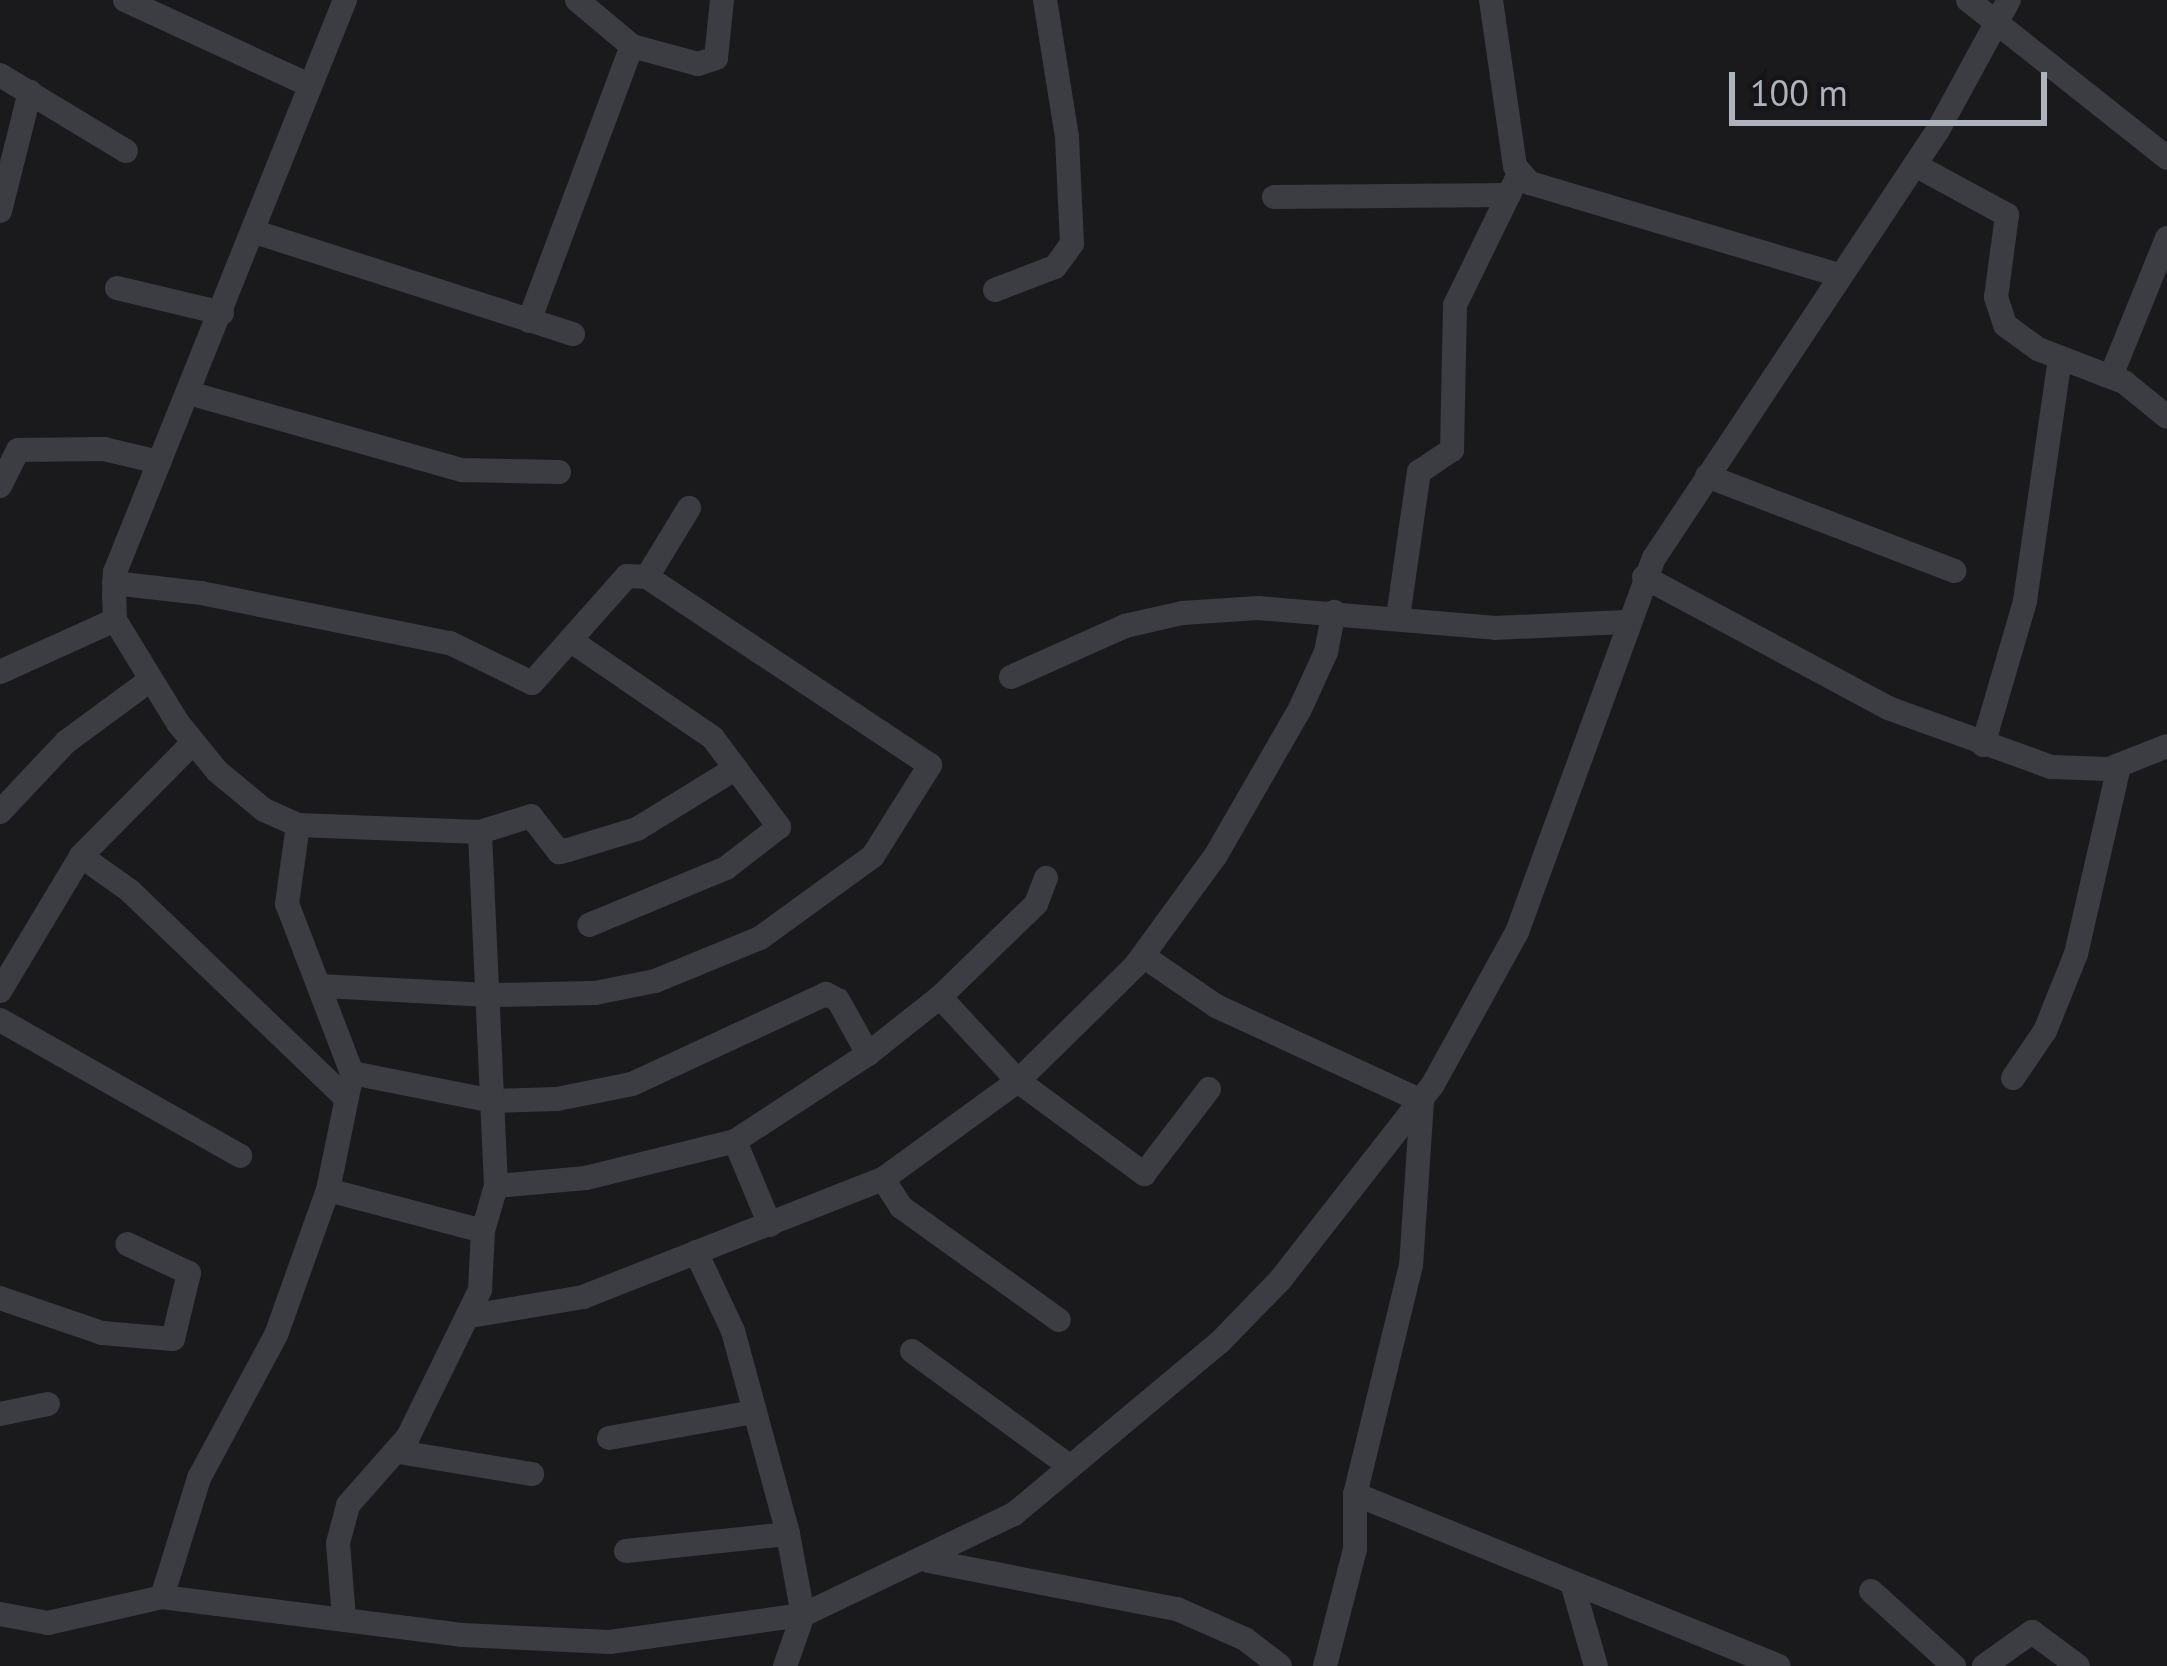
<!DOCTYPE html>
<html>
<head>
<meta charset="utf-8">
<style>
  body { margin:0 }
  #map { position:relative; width:2167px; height:1666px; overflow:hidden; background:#1a1a1d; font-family:"PT Sans",sans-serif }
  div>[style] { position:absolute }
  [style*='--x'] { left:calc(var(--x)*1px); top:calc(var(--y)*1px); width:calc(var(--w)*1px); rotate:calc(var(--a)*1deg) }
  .street>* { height:24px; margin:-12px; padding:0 12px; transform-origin:12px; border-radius:12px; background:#3b3d42 }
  span { translate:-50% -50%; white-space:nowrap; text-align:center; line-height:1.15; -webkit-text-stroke:10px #151518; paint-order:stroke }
  .scale { position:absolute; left:1729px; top:72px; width:318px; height:54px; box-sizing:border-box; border:6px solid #adb2bc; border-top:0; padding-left:15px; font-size:36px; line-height:42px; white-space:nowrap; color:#adb2bc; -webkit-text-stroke:9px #151518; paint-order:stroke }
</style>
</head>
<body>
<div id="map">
  <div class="street">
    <i style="--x:125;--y:0;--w:203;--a:24.8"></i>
    <i style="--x:577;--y:0;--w:72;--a:39.9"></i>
    <i style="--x:632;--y:46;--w:68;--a:15.3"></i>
    <i style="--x:698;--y:64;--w:19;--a:-18"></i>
    <i style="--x:716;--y:58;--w:58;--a:-84.1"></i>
    <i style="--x:1491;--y:0;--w:168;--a:81.8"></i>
    <i style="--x:1515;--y:166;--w:23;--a:49"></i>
    <i style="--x:1530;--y:183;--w:321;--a:16.6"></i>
    <i style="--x:1968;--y:0;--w:254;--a:38.4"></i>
    <i style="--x:0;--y:75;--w:147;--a:31.1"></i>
    <i style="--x:1915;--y:165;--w:105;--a:28.5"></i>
    <i style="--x:2007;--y:215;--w:83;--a:97.6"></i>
    <i style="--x:1996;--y:297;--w:29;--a:72"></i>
    <i style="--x:2005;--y:325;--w:41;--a:36"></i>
    <i style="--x:2038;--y:349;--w:92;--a:21"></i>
    <i style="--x:2124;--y:382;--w:55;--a:39.1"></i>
    <i style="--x:1274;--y:197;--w:235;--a:-0.5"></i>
    <i style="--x:0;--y:211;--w:123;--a:-75.9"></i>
    <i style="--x:255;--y:232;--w:334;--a:17.8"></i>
    <i style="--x:117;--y:288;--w:108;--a:13.4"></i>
    <i style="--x:995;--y:290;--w:64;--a:-21"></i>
    <i style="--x:1055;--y:267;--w:29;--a:-54"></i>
    <i style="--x:1072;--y:244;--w:107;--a:-92.7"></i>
    <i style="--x:1067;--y:137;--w:139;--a:-99.1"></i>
    <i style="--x:529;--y:321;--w:294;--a:-69.5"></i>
    <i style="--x:2111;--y:376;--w:149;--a:-67.9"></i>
    <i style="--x:189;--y:393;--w:284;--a:15.8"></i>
    <i style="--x:462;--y:470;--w:97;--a:1.2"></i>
    <i style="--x:1707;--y:476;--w:265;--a:21"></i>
    <i style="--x:0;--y:486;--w:40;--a:-63.4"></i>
    <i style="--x:18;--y:450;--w:86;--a:-0.7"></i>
    <i style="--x:104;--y:449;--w:57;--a:13.3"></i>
    <i style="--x:647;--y:577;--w:81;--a:-58.7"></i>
    <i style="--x:1644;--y:577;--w:277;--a:28.2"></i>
    <i style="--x:1888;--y:708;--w:173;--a:19.9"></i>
    <i style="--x:2051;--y:767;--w:58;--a:2"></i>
    <i style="--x:2109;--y:769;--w:62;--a:-21.6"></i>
    <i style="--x:114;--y:583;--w:88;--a:6.6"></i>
    <i style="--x:201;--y:593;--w:254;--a:11.4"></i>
    <i style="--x:450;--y:643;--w:91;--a:26"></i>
    <i style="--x:532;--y:683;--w:143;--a:-48.4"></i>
    <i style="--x:627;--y:576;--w:20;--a:3"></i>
    <i style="--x:647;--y:577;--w:340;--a:33.6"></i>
    <i style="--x:930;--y:765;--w:107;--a:122.1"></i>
    <i style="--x:873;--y:856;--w:140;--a:144"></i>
    <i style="--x:760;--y:938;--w:113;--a:157.7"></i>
    <i style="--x:655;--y:981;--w:61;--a:168.7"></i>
    <i style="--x:595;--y:993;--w:107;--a:178.9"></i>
    <i style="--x:488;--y:995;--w:164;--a:-176.9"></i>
    <i style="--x:1398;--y:617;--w:147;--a:-81.8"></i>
    <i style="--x:1419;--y:472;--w:40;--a:-34"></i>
    <i style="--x:1452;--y:450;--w:145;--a:-88.8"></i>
    <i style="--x:1455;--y:305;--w:146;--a:-64"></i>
    <i style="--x:570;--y:640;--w:173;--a:34.4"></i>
    <i style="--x:713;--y:738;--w:111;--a:53.4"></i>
    <i style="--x:779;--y:827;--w:67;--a:142.3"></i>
    <i style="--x:726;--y:868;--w:148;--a:157.4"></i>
    <i style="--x:0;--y:672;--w:126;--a:-24.3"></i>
    <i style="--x:1011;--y:677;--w:125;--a:-24.1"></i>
    <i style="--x:1125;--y:626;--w:58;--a:-12.8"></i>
    <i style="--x:1182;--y:613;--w:76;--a:-3.8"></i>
    <i style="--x:1258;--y:608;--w:238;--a:4.8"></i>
    <i style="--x:1495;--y:628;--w:130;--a:-2.6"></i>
    <i style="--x:1983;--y:745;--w:150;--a:-73.7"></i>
    <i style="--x:2025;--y:601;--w:246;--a:-81.8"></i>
    <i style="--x:0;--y:812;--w:96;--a:-46.7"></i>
    <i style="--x:66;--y:742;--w:104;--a:-36.4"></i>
    <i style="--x:480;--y:832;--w:53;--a:-17.4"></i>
    <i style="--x:531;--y:816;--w:46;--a:52.1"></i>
    <i style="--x:559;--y:852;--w:9;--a:-13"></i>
    <i style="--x:568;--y:850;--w:72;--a:-16.9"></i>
    <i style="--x:637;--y:829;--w:116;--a:-31.6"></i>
    <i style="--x:81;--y:856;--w:60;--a:35.5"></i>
    <i style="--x:130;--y:891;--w:296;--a:43.8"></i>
    <i style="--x:1143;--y:956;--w:88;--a:34.4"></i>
    <i style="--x:1216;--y:1006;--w:227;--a:24.8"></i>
    <i style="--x:1422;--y:1101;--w:164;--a:93.8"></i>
    <i style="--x:1411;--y:1265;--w:236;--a:103.7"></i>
    <i style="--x:1355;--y:1494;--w:55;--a:90"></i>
    <i style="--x:1355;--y:1549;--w:121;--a:104.4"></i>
    <i style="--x:0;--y:991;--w:157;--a:-59"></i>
    <i style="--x:81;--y:856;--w:159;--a:-45.3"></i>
    <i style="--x:940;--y:997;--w:134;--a:-44.1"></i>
    <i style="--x:1036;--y:904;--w:28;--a:-69"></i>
    <i style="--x:0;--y:1020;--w:276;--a:29.5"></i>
    <i style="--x:352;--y:1073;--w:145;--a:11.2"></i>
    <i style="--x:494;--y:1101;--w:63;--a:-1.8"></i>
    <i style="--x:557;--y:1099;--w:76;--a:-11.3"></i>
    <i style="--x:632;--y:1084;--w:214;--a:-24.9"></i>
    <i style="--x:826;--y:994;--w:13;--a:27"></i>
    <i style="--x:838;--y:1000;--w:62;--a:60.9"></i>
    <i style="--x:868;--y:1054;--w:92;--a:-38.4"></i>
    <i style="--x:940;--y:997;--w:115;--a:47.1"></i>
    <i style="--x:1018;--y:1081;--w:157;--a:36.4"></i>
    <i style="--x:1144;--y:1174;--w:107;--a:-52.6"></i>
    <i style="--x:2013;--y:1078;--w:57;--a:-55.8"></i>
    <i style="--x:2045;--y:1031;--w:83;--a:-68.1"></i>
    <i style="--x:2076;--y:954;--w:193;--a:-77.1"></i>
    <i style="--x:735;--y:1141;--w:91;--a:67.4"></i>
    <i style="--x:883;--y:1179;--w:33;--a:57"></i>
    <i style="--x:901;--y:1207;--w:194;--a:35.6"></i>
    <i style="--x:496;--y:1186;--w:90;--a:-5.1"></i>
    <i style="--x:586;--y:1178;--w:154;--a:-13.9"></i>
    <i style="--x:735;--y:1141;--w:159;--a:-33.2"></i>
    <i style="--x:328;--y:1190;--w:160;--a:14.8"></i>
    <i style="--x:696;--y:1252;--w:87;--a:64.9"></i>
    <i style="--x:733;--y:1331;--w:210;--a:74.8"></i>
    <i style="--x:788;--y:1534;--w:82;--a:79.5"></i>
    <i style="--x:803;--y:1615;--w:54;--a:109.4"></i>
    <i style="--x:0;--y:1298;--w:108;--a:18.9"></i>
    <i style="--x:102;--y:1333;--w:71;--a:4.8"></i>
    <i style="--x:173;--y:1339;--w:68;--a:-76.4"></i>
    <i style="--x:189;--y:1273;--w:68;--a:-154.9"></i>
    <i style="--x:470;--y:1316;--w:115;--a:-9.5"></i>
    <i style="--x:583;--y:1297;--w:322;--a:-21.5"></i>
    <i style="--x:883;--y:1179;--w:167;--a:-36"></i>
    <i style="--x:1018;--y:1081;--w:164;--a:-44.5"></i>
    <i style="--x:1135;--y:966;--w:137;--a:-53.9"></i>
    <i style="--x:1216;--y:855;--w:168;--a:-60.1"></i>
    <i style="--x:1300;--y:709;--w:63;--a:-65.5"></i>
    <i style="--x:1326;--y:652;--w:41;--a:-78.7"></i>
    <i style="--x:912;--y:1351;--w:195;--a:36.2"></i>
    <i style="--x:0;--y:1414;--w:49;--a:-11.8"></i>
    <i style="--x:609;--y:1438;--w:147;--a:-10.2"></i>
    <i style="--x:399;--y:1452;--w:135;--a:9.4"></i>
    <i style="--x:1355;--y:1494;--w:457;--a:22.1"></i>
    <i style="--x:626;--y:1551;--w:163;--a:-6"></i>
    <i style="--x:929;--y:1561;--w:253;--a:11"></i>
    <i style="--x:1177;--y:1609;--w:74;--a:23.8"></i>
    <i style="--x:1245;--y:1639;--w:44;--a:37.6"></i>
    <i style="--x:1572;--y:1583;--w:86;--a:73.9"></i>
    <i style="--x:1871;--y:1591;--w:112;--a:42.1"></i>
    <i style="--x:162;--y:1597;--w:125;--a:-72.7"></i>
    <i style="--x:199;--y:1478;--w:162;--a:-61.7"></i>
    <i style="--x:276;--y:1335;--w:154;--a:-70.3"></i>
    <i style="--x:328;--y:1190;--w:119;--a:-78.4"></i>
    <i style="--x:352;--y:1073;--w:181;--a:-111"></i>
    <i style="--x:287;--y:904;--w:80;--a:-82.1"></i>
    <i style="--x:0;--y:1614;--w:49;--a:10.6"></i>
    <i style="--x:48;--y:1623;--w:117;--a:-12.8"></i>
    <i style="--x:162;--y:1597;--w:302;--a:7.2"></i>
    <i style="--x:462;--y:1635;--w:148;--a:2.7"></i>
    <i style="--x:610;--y:1642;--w:195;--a:-8"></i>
    <i style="--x:803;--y:1615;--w:234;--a:-25.6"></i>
    <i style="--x:1014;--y:1514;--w:268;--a:-39.9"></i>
    <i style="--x:1220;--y:1342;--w:88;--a:-45.9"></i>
    <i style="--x:1281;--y:1279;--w:245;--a:-52"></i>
    <i style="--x:1432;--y:1086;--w:176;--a:-61.1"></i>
    <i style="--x:1517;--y:932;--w:398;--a:-69.9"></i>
    <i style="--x:1654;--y:558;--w:514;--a:-56.43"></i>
    <i style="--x:1938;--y:130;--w:148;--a:-61.4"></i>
    <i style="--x:344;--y:1618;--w:75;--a:-94.6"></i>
    <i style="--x:338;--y:1543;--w:39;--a:-75"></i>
    <i style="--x:348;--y:1505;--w:91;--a:-48.6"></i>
    <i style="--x:408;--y:1437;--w:164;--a:-63.9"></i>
    <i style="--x:480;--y:1290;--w:59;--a:-87.1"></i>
    <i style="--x:483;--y:1231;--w:47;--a:-73.9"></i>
    <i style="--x:496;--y:1186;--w:354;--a:-92.6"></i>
    <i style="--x:480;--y:832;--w:182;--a:-177.8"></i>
    <i style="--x:298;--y:825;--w:37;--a:-156"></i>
    <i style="--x:264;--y:810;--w:61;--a:-140.3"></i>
    <i style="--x:217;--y:771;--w:62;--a:-129.1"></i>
    <i style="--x:178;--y:723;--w:121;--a:-121.5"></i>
    <i style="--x:115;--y:620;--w:23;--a:-92"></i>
    <i style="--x:114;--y:597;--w:25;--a:-88"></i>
    <i style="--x:115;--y:572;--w:617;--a:-68.1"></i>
    <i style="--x:1984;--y:1666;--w:59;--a:-35.3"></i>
    <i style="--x:2032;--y:1632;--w:57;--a:36.5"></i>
  </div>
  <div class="scale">100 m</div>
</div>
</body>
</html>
